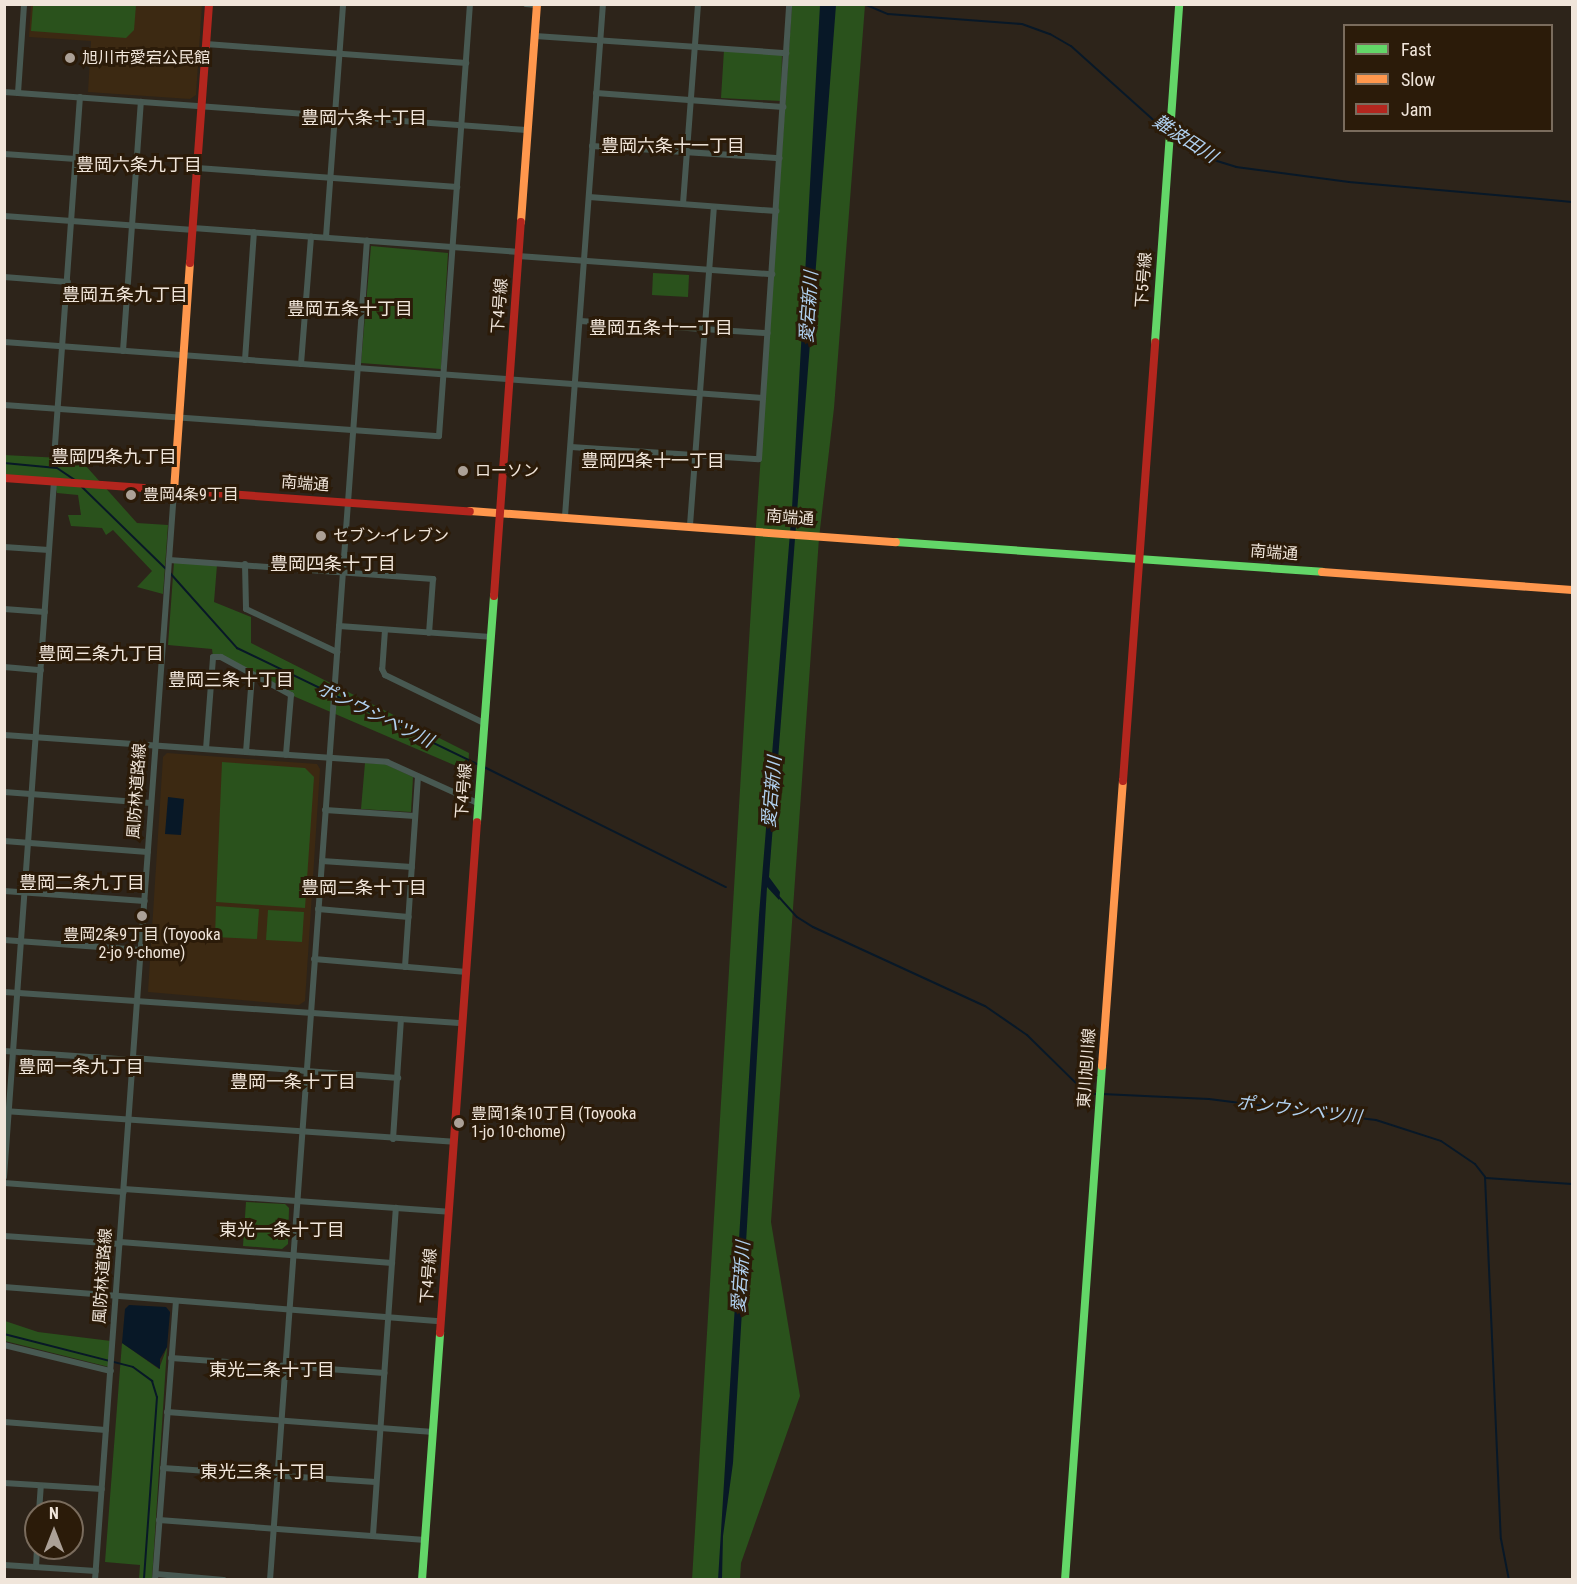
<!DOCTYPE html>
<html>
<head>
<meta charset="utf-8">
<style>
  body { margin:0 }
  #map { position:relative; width:1577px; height:1584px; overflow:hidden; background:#2d241a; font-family:"Roboto Condensed","Noto Sans JP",sans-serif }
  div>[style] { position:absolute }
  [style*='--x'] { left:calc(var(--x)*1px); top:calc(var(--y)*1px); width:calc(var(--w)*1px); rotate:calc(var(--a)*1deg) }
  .built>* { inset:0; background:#3c2912 }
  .green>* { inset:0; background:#2a521c }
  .water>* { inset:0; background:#081827 }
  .stream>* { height:2px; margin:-1px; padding:0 1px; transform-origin:1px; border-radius:1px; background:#081827 }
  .street>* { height:6px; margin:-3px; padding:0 3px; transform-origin:3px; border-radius:3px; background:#485952 }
  .fast>* { height:8px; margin:-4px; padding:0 4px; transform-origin:4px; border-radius:4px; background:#63d668 }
  .slow>* { height:8px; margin:-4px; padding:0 4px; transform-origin:4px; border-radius:4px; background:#ff974d }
  .jam>* { height:8px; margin:-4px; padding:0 4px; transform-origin:4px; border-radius:4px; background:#b3261e }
  .dots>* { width:16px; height:16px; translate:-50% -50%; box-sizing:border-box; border:3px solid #2b1b09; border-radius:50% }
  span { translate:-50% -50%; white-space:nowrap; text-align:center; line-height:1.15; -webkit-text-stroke:6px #2b1b09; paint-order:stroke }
  .poi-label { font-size:16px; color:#f0e5da }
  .left { translate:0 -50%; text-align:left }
  .street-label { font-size:16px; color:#f0e5da }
  .neighbourhood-label { font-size:18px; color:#f0e5da }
  .water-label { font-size:18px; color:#b0d0ef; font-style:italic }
  .frame { position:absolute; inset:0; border:6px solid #f0e5da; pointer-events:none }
  .legend { position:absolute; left:1343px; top:24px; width:210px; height:108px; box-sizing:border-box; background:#2b1b09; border:2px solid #7a6c5d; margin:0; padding:8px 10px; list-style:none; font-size:18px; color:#f0e5da }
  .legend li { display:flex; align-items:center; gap:12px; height:30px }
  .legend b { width:30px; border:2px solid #7a6c5d }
  .north { position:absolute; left:24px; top:1500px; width:60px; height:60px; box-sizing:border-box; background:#2b1b09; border:2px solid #7a6c5d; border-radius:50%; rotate:0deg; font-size:16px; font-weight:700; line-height:24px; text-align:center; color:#f0e5da }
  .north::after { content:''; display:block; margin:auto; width:21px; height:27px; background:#aca197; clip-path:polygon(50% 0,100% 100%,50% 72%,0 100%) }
</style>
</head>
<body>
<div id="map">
  <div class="built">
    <i style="clip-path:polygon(31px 5px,202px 5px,196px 95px,190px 99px,88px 92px,91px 41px,29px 37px)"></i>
    <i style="clip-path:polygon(167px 753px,317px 764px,320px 769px,305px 1001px,299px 1005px,148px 992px,163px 757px)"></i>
  </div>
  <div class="green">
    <i style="clip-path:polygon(33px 5px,136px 5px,134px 30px,126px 38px,31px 31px)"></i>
    <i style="clip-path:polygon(792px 5px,865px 5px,834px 408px,819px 538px,771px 1222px,800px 1396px,741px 1563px,740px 1579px,692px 1580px,756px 526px)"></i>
    <i style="clip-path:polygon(724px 50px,782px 53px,781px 101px,721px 98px)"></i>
    <i style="clip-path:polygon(371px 246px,448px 253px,441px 369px,361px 363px)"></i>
    <i style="clip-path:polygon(653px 273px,689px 275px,688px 297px,652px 295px)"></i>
    <i style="clip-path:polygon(4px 455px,61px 458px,64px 463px,85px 465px,137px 523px,168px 525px,163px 594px,137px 587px,152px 571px,113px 530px,106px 535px,102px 528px,71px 526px,68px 515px,81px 515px,78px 495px,57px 493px,54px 482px,5px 478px)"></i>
    <i style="clip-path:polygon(174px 562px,217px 565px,214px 602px,251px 617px,251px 643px,469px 753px,468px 771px,291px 695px,221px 657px,213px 657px,212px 649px,168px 645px)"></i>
    <i style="clip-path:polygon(222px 762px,305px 768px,314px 777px,305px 908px,216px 902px)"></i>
    <i style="clip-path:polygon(365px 763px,385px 764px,413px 777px,411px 812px,361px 809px)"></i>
    <i style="clip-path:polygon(216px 906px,259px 909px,257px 939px,215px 937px)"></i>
    <i style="clip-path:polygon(268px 910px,304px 912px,302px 942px,266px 940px)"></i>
    <i style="clip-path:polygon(246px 1202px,285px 1204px,289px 1208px,288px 1244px,282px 1249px,243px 1246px)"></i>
    <i style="clip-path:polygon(5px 1321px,38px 1332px,111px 1341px,109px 1367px,5px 1341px)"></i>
    <i style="clip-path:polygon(122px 1343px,159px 1369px,167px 1347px,152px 1579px,139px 1579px,140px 1565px,105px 1562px)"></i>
  </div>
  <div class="water">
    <i style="clip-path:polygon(820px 5px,836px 5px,769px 877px,780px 892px,779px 900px,767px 887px,733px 1463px,723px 1536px,722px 1579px,718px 1580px,759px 915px,792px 508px)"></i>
    <i style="clip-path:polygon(168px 797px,184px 799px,181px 835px,165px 834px)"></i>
    <i style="clip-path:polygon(129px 1305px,166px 1307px,170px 1312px,167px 1347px,160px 1359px,160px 1369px,122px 1343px,125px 1309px)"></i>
  </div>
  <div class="stream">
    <i style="--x:864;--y:4;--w:26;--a:23"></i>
    <i style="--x:888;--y:14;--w:134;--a:4.3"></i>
    <i style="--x:1022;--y:24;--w:30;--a:20"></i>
    <i style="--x:1050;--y:34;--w:24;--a:30"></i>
    <i style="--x:1071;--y:46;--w:129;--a:41.9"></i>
    <i style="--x:1172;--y:135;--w:39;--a:35"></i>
    <i style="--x:1204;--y:157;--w:34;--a:17"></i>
    <i style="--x:1236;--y:167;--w:114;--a:7.6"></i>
    <i style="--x:1349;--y:182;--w:224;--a:5.1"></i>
    <i style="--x:4;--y:463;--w:53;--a:5.4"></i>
    <i style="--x:57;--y:468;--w:23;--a:34"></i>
    <i style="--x:82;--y:487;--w:117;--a:44.3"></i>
    <i style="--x:170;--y:573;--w:101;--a:48.2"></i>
    <i style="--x:237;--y:648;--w:269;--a:25.8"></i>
    <i style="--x:484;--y:767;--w:270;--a:26.4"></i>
    <i style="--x:778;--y:896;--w:28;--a:48"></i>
    <i style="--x:797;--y:917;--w:19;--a:32"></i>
    <i style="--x:813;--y:927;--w:189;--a:24.7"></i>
    <i style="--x:985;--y:1006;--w:51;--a:34.6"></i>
    <i style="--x:1027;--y:1035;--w:84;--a:44.5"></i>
    <i style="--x:1087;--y:1094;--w:10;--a:0"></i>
    <i style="--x:1102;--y:1094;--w:107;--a:2.7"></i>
    <i style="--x:1209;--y:1099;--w:168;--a:7.2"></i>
    <i style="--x:1376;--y:1120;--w:68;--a:17.9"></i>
    <i style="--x:1441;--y:1141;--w:41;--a:34.1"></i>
    <i style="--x:1475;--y:1164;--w:16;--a:52"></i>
    <i style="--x:1485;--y:1177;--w:362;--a:87.5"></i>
    <i style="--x:1501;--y:1539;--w:42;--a:79"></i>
    <i style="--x:1486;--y:1178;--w:86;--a:4"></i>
    <i style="--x:4;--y:1334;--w:133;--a:14.3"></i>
    <i style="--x:133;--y:1367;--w:24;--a:36"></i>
    <i style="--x:152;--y:1381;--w:17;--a:73"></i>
    <i style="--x:157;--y:1397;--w:183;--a:94.1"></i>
  </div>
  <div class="street">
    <i style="--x:526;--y:4;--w:11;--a:5"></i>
    <i style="--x:535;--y:36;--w:252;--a:3.9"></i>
    <i style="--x:206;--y:44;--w:261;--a:4.2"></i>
    <i style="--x:4;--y:92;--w:524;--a:4.16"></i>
    <i style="--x:18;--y:93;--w:89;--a:-86.1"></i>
    <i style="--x:596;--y:93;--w:188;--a:4.3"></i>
    <i style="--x:592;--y:146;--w:188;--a:3.7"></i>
    <i style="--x:4;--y:154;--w:72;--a:4"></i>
    <i style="--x:197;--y:168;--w:261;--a:4.2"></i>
    <i style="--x:589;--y:197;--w:188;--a:4.3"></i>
    <i style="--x:683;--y:204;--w:201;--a:-85.7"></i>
    <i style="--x:4;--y:216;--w:190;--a:4.2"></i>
    <i style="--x:193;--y:228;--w:327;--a:4.2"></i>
    <i style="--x:326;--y:237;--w:234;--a:-85.8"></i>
    <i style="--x:518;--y:256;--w:255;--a:4.1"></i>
    <i style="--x:4;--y:277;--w:64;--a:4.5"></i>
    <i style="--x:580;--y:321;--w:188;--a:3.7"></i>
    <i style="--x:4;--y:342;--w:761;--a:4.22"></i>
    <i style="--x:123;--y:351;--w:250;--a:-85.9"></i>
    <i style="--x:245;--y:360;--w:128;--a:-86"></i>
    <i style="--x:301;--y:364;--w:128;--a:-85.5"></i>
    <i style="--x:4;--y:405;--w:436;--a:4.1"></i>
    <i style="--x:439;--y:436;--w:433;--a:-85.9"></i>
    <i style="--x:571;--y:447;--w:188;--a:3.7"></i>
    <i style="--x:759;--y:459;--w:456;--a:-86.2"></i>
    <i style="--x:54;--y:459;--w:363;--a:-85.9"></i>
    <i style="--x:565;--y:516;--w:513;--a:-85.76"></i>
    <i style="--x:690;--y:525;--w:319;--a:-85.7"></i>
    <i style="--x:4;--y:547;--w:45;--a:3.8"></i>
    <i style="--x:169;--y:560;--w:265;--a:4.1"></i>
    <i style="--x:433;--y:579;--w:54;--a:94.2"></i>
    <i style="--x:245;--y:564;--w:45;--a:88.7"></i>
    <i style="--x:246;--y:609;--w:101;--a:25.3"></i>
    <i style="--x:4;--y:609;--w:41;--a:4.2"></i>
    <i style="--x:339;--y:626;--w:152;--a:4.1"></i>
    <i style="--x:385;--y:630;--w:39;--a:94"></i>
    <i style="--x:382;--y:669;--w:7;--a:63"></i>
    <i style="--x:385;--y:675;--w:110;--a:25.9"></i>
    <i style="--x:4;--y:667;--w:37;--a:5"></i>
    <i style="--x:4;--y:735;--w:384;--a:4"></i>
    <i style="--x:387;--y:762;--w:100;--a:24.3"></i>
    <i style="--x:206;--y:749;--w:92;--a:-85.6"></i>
    <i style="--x:213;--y:657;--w:8;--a:0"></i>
    <i style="--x:221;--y:657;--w:80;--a:28.5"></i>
    <i style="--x:291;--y:695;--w:60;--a:94.8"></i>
    <i style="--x:246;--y:752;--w:76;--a:-85.5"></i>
    <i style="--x:4;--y:792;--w:147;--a:4.3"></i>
    <i style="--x:325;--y:810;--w:90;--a:3.8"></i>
    <i style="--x:4;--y:841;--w:144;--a:4.4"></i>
    <i style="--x:322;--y:861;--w:90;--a:3.8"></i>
    <i style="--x:4;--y:891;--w:141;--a:4.1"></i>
    <i style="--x:318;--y:909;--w:91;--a:5"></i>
    <i style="--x:4;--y:940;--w:137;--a:4.2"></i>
    <i style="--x:314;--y:959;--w:153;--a:4.9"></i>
    <i style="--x:405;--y:967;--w:191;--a:-86.1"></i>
    <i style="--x:4;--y:992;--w:460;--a:3.9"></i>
    <i style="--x:4;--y:1051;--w:129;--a:4"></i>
    <i style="--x:133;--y:1058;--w:266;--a:4.3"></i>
    <i style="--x:4;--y:1111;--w:451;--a:3.9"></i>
    <i style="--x:393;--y:1139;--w:120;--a:-86.2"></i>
    <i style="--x:4;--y:1177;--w:697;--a:-85.89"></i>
    <i style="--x:4;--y:1183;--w:120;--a:4.3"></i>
    <i style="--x:124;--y:1189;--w:326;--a:4"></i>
    <i style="--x:4;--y:1236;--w:116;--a:3.9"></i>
    <i style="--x:120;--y:1242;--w:273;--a:4.4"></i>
    <i style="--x:4;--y:1287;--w:437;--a:4.5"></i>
    <i style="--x:4;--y:1345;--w:110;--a:13.7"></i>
    <i style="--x:171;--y:1358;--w:214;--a:4"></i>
    <i style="--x:167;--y:1412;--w:267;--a:4.3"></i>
    <i style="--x:4;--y:1422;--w:102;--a:4.5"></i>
    <i style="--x:163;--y:1468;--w:213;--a:3.8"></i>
    <i style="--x:4;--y:1483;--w:98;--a:3.5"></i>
    <i style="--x:39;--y:1512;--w:26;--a:-86"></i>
    <i style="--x:159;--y:1520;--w:267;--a:4.3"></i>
    <i style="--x:373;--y:1535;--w:328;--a:-86"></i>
    <i style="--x:4;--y:1565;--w:92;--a:3.7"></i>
    <i style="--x:36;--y:1567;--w:19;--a:-87"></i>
    <i style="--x:156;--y:1574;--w:68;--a:5"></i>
    <i style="--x:95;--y:1580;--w:1092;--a:-85.85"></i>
    <i style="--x:155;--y:1580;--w:279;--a:-85.7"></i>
    <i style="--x:270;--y:1580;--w:1343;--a:-85.86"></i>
  </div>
  <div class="fast">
    <i style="--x:1155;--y:342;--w:339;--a:-85.9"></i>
    <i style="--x:896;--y:542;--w:427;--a:4"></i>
    <i style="--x:477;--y:822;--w:227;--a:-85.7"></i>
    <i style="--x:422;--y:1580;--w:248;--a:-85.8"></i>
    <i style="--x:1065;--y:1580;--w:515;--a:-85.88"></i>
  </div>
  <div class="slow">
    <i style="--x:521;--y:222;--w:219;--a:-85.8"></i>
    <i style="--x:174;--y:491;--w:229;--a:-86"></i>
    <i style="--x:470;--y:511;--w:427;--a:4.2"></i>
    <i style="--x:1322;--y:572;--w:251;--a:4.1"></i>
    <i style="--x:1102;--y:1066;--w:286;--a:-85.8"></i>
  </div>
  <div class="jam">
    <i style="--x:190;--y:263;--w:260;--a:-85.8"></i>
    <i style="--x:4;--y:478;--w:467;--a:4.1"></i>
    <i style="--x:494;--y:596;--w:375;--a:-85.9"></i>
    <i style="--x:1123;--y:781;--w:440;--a:-85.8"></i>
    <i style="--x:440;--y:1333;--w:512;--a:-85.86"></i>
  </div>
  <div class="dots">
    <i style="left:70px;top:58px;background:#aca197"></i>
    <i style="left:463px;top:471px;background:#aca197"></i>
    <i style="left:131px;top:495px;background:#aca197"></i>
    <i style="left:321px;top:536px;background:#aca197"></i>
    <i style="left:142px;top:916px;background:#aca197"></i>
    <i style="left:459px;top:1123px;background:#aca197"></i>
  </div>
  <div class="poi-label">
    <span class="left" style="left:82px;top:58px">旭川市愛宕公民館</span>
    <span class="left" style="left:475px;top:471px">ローソン</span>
    <span class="left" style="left:143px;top:495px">豊岡4条9丁目</span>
    <span class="left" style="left:333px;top:536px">セブン-イレブン</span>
    <span style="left:142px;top:944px">豊岡2条9丁目 (Toyooka<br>2-jo 9-chome)</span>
    <span class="left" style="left:471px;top:1123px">豊岡1条10丁目 (Toyooka<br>1-jo 10-chome)</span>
  </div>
  <div class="street-label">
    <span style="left:1144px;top:280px;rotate:-86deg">下5号線</span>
    <span style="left:500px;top:306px;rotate:-86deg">下4号線</span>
    <span style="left:305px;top:484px;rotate:4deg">南端通</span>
    <span style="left:790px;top:518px;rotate:4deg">南端通</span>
    <span style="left:1274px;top:553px;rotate:4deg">南端通</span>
    <span style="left:137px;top:791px;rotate:-86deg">風防林道路線</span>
    <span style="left:464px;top:791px;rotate:-86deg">下4号線</span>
    <span style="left:1087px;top:1068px;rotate:-86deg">東川旭川線</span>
    <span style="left:103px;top:1276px;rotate:-86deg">風防林道路線</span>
    <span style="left:429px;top:1276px;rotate:-86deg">下4号線</span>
  </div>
  <div class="neighbourhood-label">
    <span style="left:364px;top:118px">豊岡六条十丁目</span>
    <span style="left:673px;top:146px">豊岡六条十一丁目</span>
    <span style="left:139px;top:165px">豊岡六条九丁目</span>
    <span style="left:125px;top:295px">豊岡五条九丁目</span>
    <span style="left:350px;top:309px">豊岡五条十丁目</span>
    <span style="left:661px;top:328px">豊岡五条十一丁目</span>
    <span style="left:114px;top:457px">豊岡四条九丁目</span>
    <span style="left:653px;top:461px">豊岡四条十一丁目</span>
    <span style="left:333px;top:564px">豊岡四条十丁目</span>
    <span style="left:101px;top:654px">豊岡三条九丁目</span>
    <span style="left:231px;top:680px">豊岡三条十丁目</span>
    <span style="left:82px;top:883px">豊岡二条九丁目</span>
    <span style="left:364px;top:888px">豊岡二条十丁目</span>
    <span style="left:81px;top:1067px">豊岡一条九丁目</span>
    <span style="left:293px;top:1082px">豊岡一条十丁目</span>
    <span style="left:282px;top:1230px">東光一条十丁目</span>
    <span style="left:272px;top:1370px">東光二条十丁目</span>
    <span style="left:263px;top:1472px">東光三条十丁目</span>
  </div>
  <div class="water-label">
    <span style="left:1185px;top:139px;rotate:33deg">難波田川</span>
    <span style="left:809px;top:307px;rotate:-86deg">愛宕新川</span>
    <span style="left:375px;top:715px;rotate:26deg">ポンウシベツ川</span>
    <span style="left:772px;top:792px;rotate:-85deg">愛宕新川</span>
    <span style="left:1299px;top:1110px;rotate:7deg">ポンウシベツ川</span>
    <span style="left:741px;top:1277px;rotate:-86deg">愛宕新川</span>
  </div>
  <div class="frame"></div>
  <ul class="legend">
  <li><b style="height:8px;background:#63d668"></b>Fast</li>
  <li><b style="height:8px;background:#ff974d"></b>Slow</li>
  <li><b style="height:8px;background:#b3261e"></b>Jam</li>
  </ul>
  <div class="north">N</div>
</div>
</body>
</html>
